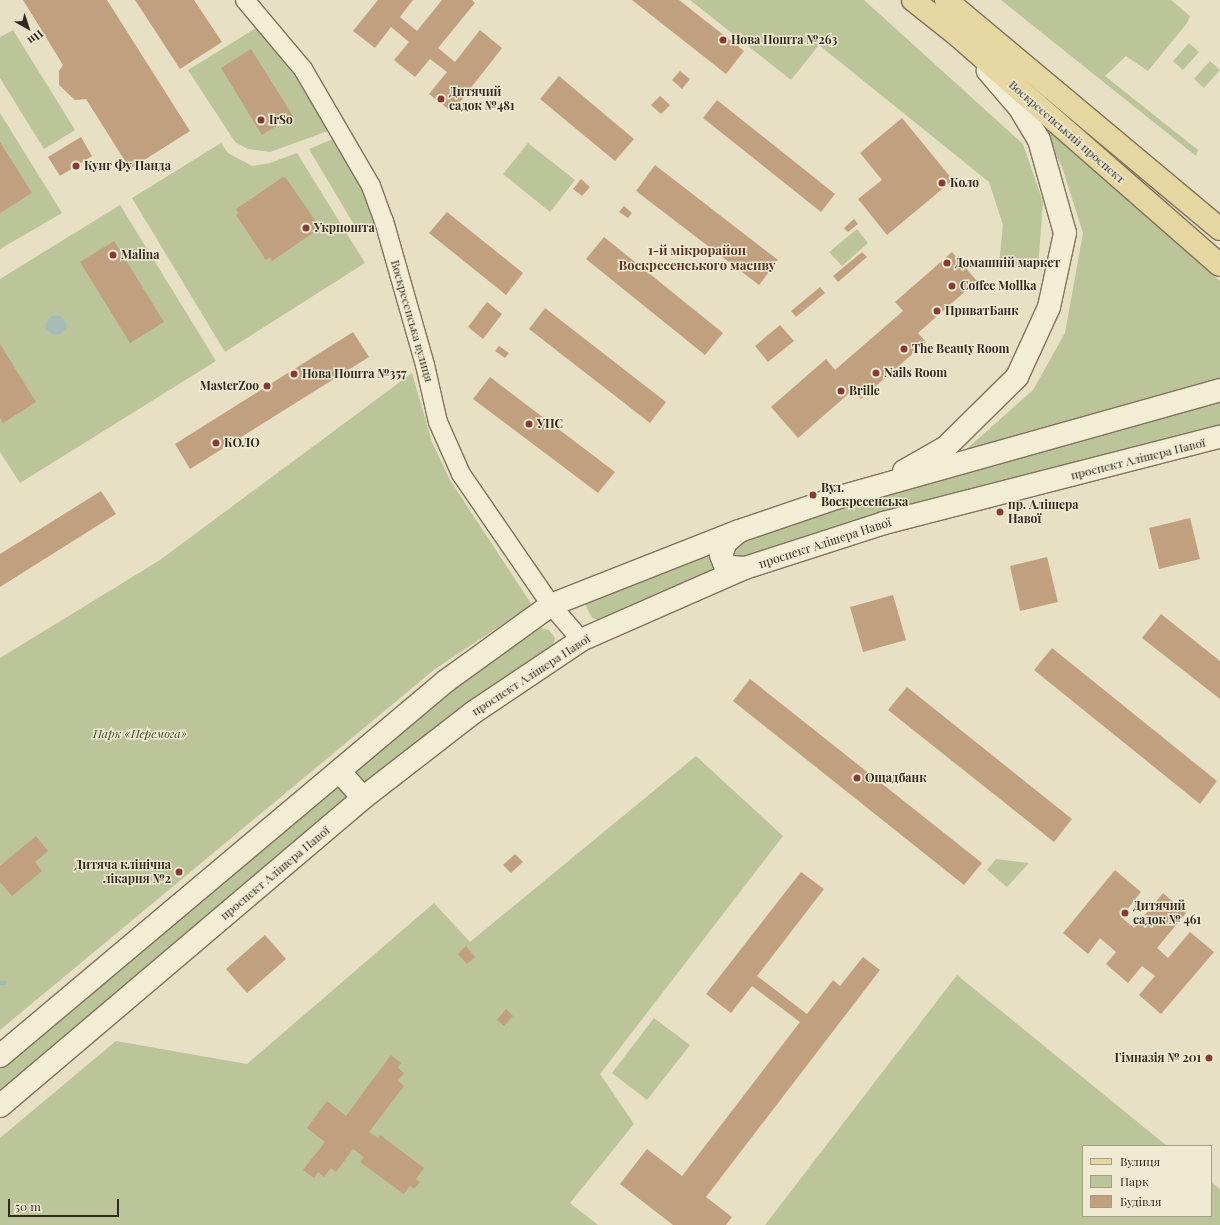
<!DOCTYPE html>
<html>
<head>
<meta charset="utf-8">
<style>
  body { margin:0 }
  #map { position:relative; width:1220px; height:1225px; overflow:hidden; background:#e8e0c4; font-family:"Playfair Display",serif }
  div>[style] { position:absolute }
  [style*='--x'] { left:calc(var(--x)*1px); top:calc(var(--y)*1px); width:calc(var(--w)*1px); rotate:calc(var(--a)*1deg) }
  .green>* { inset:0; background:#bcc49a }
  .water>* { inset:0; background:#a6bcb7 }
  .round { border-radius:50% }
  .stream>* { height:4.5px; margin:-2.25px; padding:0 2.25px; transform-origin:2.25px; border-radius:2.25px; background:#a6bcb7 }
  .building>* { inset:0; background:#c1a07f }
  .roads { filter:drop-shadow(1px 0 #80725d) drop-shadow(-1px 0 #80725d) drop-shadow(0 1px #80725d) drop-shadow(0 -1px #80725d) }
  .minor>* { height:18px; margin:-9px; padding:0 9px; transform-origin:9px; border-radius:9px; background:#f4edd6 }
  .tertiary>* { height:22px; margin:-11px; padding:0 11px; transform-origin:11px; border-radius:11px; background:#f4edd6 }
  .primary>* { height:22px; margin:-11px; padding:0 11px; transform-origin:11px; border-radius:11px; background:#e6d6a1 }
  .dots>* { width:11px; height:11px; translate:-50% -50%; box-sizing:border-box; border:2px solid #f0ead3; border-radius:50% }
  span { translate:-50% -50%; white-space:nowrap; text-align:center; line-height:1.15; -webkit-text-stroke:3px #f0ead3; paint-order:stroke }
  .poi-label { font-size:12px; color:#322a1f; font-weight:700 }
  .left { translate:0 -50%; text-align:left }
  .right { translate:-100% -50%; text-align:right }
  .street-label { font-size:12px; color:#322a1f }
  .park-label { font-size:12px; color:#404c28; font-style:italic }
  .neighbourhood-label { font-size:13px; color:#593324; font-weight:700 }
  .legend { position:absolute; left:1082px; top:1145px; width:130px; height:72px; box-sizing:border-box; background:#f0ead3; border:1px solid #a49d8b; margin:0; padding:5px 7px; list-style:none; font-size:12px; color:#322a1f }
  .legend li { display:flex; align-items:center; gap:8px; height:20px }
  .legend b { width:20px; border:1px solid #a49d8b }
  .north { position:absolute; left:8px; top:8px; width:40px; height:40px; -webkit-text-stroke:3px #f0ead3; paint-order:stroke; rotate:141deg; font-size:11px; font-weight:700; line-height:16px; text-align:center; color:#322a1f }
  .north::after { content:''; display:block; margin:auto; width:14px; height:18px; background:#322a1f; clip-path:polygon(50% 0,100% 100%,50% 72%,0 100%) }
  .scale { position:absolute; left:8px; top:1199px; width:111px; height:18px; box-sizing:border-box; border:2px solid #322a1f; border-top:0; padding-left:5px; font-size:12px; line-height:14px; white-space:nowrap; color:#322a1f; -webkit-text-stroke:3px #f0ead3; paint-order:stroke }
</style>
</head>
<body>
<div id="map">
  <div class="green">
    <i style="clip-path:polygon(690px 0,864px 0,1023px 144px,1043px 202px,1038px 268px,999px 264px,1003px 225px,989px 182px,819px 45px,791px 80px)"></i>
    <i style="clip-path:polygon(1001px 0,1171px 0,1190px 16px,1187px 23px,1148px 71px,1126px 56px,1105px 76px,1198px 150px,1196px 156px)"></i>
    <i style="clip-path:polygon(256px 28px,296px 77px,328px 131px,270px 152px,248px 149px,235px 142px,188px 70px)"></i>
    <i style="clip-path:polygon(13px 30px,75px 130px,44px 149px,0 78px,0 37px)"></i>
    <i style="clip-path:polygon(1189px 43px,1199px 52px,1183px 70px,1173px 61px)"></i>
    <i style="clip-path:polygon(1210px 61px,1220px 70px,1204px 88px,1194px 79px)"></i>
    <i style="clip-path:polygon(0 113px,62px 213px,0 249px)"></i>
    <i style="clip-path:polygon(1039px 121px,1220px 281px,1220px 380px,961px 454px,1033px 390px,1065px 333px,1083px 233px,1062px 167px)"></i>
    <i style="clip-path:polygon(333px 139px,360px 184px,376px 222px,359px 233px,309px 149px)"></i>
    <i style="clip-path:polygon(221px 143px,228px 153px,252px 166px,270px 163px,297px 153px,365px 263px,225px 352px,132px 198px)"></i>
    <i style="clip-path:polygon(528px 143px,575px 180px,550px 212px,503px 174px)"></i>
    <i style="clip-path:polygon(120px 205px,216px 361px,20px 483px,0 452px,0 279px)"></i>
    <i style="clip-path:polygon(857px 229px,868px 243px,842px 266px,829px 252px)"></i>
    <i style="clip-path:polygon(412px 373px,432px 442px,450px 480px,532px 605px,435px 669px,0 1030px,0 658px,160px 560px)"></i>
    <i style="clip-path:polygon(1220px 400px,1220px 425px,1050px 471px,601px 621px,592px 618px,585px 604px,592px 597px,758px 529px)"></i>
    <i style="clip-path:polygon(540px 628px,549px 630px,555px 638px,553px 646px,453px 714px,373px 782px,365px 781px,357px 773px,359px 763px,471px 672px)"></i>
    <i style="clip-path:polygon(696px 756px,783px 836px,600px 1074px,634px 1124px,570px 1203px,598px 1225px,0 1225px,0 1138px,116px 1041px,247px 1064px,434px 903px,470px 942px)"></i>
    <i style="clip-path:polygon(332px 787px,340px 787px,347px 796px,343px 805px,0 1093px,0 1064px)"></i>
    <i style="clip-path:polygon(996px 859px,1029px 863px,1007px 887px,987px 870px)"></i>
    <i style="clip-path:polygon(957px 975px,1167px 1146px,1083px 1146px,1083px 1216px,1211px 1216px,1211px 1182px,1220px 1189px,1220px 1225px,765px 1225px)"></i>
    <i style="clip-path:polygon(654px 1018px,690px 1045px,647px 1100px,612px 1073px)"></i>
  </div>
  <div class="water">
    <i class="round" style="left:46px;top:315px;width:20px;height:20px"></i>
  </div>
  <div class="stream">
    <i style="--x:0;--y:983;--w:5;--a:0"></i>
  </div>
  <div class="building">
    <i style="clip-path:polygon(23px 0,107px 0,190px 131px,130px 169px,86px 99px,75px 100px,59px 85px,59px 71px,63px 65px)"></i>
    <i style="clip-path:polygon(135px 0,194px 0,222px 42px,180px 69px)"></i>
    <i style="clip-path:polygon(378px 0,413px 0,400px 17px,417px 31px,442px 0,472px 0,475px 3px,438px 48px,455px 62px,480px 30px,502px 48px,452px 112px,429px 94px,447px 72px,430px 59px,415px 77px,394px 60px,409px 42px,391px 27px,375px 48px,353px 31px)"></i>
    <i style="clip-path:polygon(632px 0,679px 0,744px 51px,726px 74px)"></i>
    <i style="clip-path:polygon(251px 49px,293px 116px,262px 135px,221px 68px)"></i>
    <i style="clip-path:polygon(680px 71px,690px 79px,682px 89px,672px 80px)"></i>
    <i style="clip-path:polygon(559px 76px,634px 139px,615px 161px,540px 99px)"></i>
    <i style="clip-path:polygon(660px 96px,670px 105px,661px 114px,651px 105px)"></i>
    <i style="clip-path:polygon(717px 100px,835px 194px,821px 212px,703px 118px)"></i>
    <i style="clip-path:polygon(902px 118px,953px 180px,887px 235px,858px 199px,882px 180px,860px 153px)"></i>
    <i style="clip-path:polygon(81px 137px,92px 156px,60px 176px,48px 157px)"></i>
    <i style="clip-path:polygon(0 142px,32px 193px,0 213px)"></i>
    <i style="clip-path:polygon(655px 165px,778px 260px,759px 285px,636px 191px)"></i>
    <i style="clip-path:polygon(283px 177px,286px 178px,319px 226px,312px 230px,313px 233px,272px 261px,270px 257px,266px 260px,236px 215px,239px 213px,236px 209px)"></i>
    <i style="clip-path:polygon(581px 179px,590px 187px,582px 196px,573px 189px)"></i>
    <i style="clip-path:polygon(624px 206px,632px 213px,628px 218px,619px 212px)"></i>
    <i style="clip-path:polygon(447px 212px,523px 273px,506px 295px,429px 233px)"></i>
    <i style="clip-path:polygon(854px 219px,858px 224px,848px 232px,844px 228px)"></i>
    <i style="clip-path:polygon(604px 237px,723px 333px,705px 355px,586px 259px)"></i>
    <i style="clip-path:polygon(114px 241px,164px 322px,130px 343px,80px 262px)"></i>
    <i style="clip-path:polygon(862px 252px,867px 257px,838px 282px,833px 276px)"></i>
    <i style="clip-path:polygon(952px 252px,977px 281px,918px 333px,926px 342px,861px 399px,853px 390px,798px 438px,771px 407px,826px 359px,835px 370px,903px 311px,895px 302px)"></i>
    <i style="clip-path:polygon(820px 287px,825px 293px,796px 317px,791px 311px)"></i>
    <i style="clip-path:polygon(487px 302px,502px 314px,483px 339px,468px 327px)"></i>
    <i style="clip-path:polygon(545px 308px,666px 402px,650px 423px,529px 329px)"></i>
    <i style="clip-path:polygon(780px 325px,794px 341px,768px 362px,755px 346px)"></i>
    <i style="clip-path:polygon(353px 332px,369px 357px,190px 469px,175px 444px)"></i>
    <i style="clip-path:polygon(0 344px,36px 402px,3px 423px,0 418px)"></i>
    <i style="clip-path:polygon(499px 346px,509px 353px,505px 358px,495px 351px)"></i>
    <i style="clip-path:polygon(490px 377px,615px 472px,598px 493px,473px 399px)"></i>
    <i style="clip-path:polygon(101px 491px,116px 514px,0 587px,0 554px)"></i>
    <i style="clip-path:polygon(1190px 518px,1200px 559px,1159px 569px,1149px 528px)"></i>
    <i style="clip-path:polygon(1047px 557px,1058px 602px,1020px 611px,1010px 566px)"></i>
    <i style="clip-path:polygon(893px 595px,906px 640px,863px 652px,850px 607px)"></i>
    <i style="clip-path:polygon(1161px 614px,1220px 661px,1220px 699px,1142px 638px)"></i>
    <i style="clip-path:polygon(1052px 648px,1217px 781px,1200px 804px,1034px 670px)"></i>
    <i style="clip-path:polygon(750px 679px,982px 863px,964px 885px,733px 701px)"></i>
    <i style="clip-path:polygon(907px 687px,1072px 819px,1054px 842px,888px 710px)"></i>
    <i style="clip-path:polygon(36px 836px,48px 851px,35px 862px,42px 871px,12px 896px,0 882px,0 866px)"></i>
    <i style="clip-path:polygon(515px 854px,523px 862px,511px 873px,503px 865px)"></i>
    <i style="clip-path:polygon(1115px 870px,1141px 892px,1121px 917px,1134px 928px,1163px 893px,1186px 913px,1157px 948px,1168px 958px,1190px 932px,1214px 952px,1161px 1014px,1139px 995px,1155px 976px,1142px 966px,1128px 983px,1106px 964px,1116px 952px,1100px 938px,1088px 954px,1063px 933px)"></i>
    <i style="clip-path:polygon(801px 872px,824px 889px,757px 976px,807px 1014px,833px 980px,840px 986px,863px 957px,880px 970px,706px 1197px,732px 1217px,726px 1225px,673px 1225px,620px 1184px,647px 1149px,682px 1176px,800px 1022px,752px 986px,731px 1013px,706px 994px)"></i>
    <i style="clip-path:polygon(265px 935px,286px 959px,247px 993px,226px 969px)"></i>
    <i style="clip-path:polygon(466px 946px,475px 957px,467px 964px,458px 954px)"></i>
    <i style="clip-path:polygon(506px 1009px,513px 1016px,504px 1026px,497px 1020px)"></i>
    <i style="clip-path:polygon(391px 1055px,401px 1063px,398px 1068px,404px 1073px,398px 1081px,404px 1086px,369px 1132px,378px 1138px,380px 1135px,424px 1168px,416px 1179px,420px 1182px,414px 1189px,410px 1186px,404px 1194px,360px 1162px,364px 1157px,353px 1149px,336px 1172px,331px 1168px,324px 1177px,318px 1172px,314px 1178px,303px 1170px,325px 1142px,307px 1128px,327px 1101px,346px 1116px)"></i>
  </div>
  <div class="roads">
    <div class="minor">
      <i style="--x:245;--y:0;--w:90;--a:50"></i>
      <i style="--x:303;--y:69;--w:135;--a:59.8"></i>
      <i style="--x:371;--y:186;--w:37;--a:70"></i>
      <i style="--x:384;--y:221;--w:150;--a:74.1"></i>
      <i style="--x:425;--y:365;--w:58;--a:77.2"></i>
      <i style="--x:438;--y:422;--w:57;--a:66.1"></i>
      <i style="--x:461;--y:474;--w:159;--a:55.5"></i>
      <i style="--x:551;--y:605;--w:46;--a:49.4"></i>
    </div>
    <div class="tertiary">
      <i style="--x:904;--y:471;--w:48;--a:-29.7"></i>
      <i style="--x:946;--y:447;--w:100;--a:-44.6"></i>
      <i style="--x:1017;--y:377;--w:77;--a:-65.4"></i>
      <i style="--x:1049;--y:307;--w:76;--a:-77.8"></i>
      <i style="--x:1065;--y:233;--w:97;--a:-105.6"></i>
      <i style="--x:1039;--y:140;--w:39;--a:-121"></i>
      <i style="--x:1019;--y:107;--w:48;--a:-130.7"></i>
      <i style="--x:738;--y:532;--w:16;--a:140"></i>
      <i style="--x:726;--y:542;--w:14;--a:111"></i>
      <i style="--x:721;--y:555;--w:9;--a:69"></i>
      <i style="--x:724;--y:563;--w:8;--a:30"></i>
      <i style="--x:731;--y:567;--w:14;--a:4"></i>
      <i style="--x:339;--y:771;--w:36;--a:48"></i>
      <i style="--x:0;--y:1056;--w:583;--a:-40.06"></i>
      <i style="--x:446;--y:681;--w:130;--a:-35.9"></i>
      <i style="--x:551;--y:605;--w:202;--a:-21.5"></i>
      <i style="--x:739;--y:531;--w:102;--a:-18.8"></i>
      <i style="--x:836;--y:498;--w:399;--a:-15.7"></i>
      <i style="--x:0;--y:1106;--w:476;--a:-40.3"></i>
      <i style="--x:363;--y:798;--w:140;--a:-37.8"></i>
      <i style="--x:474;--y:712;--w:129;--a:-33.9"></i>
      <i style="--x:581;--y:640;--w:179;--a:-23.7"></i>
      <i style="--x:745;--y:568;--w:146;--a:-17.9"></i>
      <i style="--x:884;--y:523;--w:347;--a:-14.4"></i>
    </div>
    <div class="primary">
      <i style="--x:913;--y:0;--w:56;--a:38.5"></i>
      <i style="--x:957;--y:35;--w:349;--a:41.2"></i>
      <i style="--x:946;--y:0;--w:357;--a:39.9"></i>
    </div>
  </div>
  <div class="dots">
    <i style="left:723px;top:40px;background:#873b35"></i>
    <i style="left:441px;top:99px;background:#873b35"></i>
    <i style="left:261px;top:120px;background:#873b35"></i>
    <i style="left:76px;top:166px;background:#873b35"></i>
    <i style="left:942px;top:183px;background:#873b35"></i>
    <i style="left:306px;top:228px;background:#873b35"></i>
    <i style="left:113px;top:255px;background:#873b35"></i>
    <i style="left:947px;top:263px;background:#873b35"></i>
    <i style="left:952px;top:286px;background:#873b35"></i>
    <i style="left:937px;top:311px;background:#873b35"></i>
    <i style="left:904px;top:349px;background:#873b35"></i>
    <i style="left:876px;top:373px;background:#873b35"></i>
    <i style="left:294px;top:374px;background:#873b35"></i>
    <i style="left:267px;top:386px;background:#873b35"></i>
    <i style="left:841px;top:391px;background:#873b35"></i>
    <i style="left:529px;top:424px;background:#873b35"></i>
    <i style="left:216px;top:443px;background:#873b35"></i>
    <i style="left:813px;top:495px;background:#873b35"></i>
    <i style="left:1000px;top:512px;background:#873b35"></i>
    <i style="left:857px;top:778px;background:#873b35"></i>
    <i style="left:179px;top:872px;background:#873b35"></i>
    <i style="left:1125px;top:913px;background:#873b35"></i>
    <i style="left:1209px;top:1058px;background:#873b35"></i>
  </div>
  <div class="poi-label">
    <span class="left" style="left:731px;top:40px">Нова Пошта №263</span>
    <span class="left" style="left:449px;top:99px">Дитячий<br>садок №481</span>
    <span class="left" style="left:269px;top:120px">IrSo</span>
    <span class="left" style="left:84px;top:166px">Кунг Фу Панда</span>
    <span class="left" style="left:950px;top:183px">Коло</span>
    <span class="left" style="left:314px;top:228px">Укрпошта</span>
    <span class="left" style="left:121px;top:255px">Malina</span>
    <span class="left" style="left:955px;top:263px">Домашній маркет</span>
    <span class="left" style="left:960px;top:286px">Coffee Mollka</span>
    <span class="left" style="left:945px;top:311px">ПриватБанк</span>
    <span class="left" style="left:912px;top:349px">The Beauty Room</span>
    <span class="left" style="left:884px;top:373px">Nails Room</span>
    <span class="left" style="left:302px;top:374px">Нова Пошта №357</span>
    <span class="right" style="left:259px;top:386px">MasterZoo</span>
    <span class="left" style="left:849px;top:391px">Brille</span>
    <span class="left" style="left:537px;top:424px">УПС</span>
    <span class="left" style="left:224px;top:443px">КОЛО</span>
    <span class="left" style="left:821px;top:495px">Вул.<br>Воскресенська</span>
    <span class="left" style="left:1008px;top:512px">пр. Алішера<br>Навої</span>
    <span class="left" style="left:865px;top:778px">Ощадбанк</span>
    <span class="right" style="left:171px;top:872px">Дитяча клінічна<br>лікарня №2</span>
    <span class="left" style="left:1133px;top:913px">Дитячий<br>садок № 461</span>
    <span class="right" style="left:1201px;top:1058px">Гімназія № 201</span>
  </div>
  <div class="street-label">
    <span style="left:1067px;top:132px;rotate:41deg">Воскресенський проспект</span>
    <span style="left:412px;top:321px;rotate:74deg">Воскресенська вулиця</span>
    <span style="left:1138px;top:459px;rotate:-14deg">проспект Алішера Навої</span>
    <span style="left:825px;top:543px;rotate:-18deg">проспект Алішера Навої</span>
    <span style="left:531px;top:675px;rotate:-33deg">проспект Алішера Навої</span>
    <span style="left:275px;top:873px;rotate:-40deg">проспект Алішера Навої</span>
  </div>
  <div class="park-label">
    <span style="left:140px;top:734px">Парк «Перемога»</span>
  </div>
  <div class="neighbourhood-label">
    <span style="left:697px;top:258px">1-й мікрорайон<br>Воскресенського масиву</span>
  </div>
  <ul class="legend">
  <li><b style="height:5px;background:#e6d6a1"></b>Вулиця</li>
  <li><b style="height:11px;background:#bcc49a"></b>Парк</li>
  <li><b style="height:11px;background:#c1a07f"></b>Будівля</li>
  </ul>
  <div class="north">Пн</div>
  <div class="scale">50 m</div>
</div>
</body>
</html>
